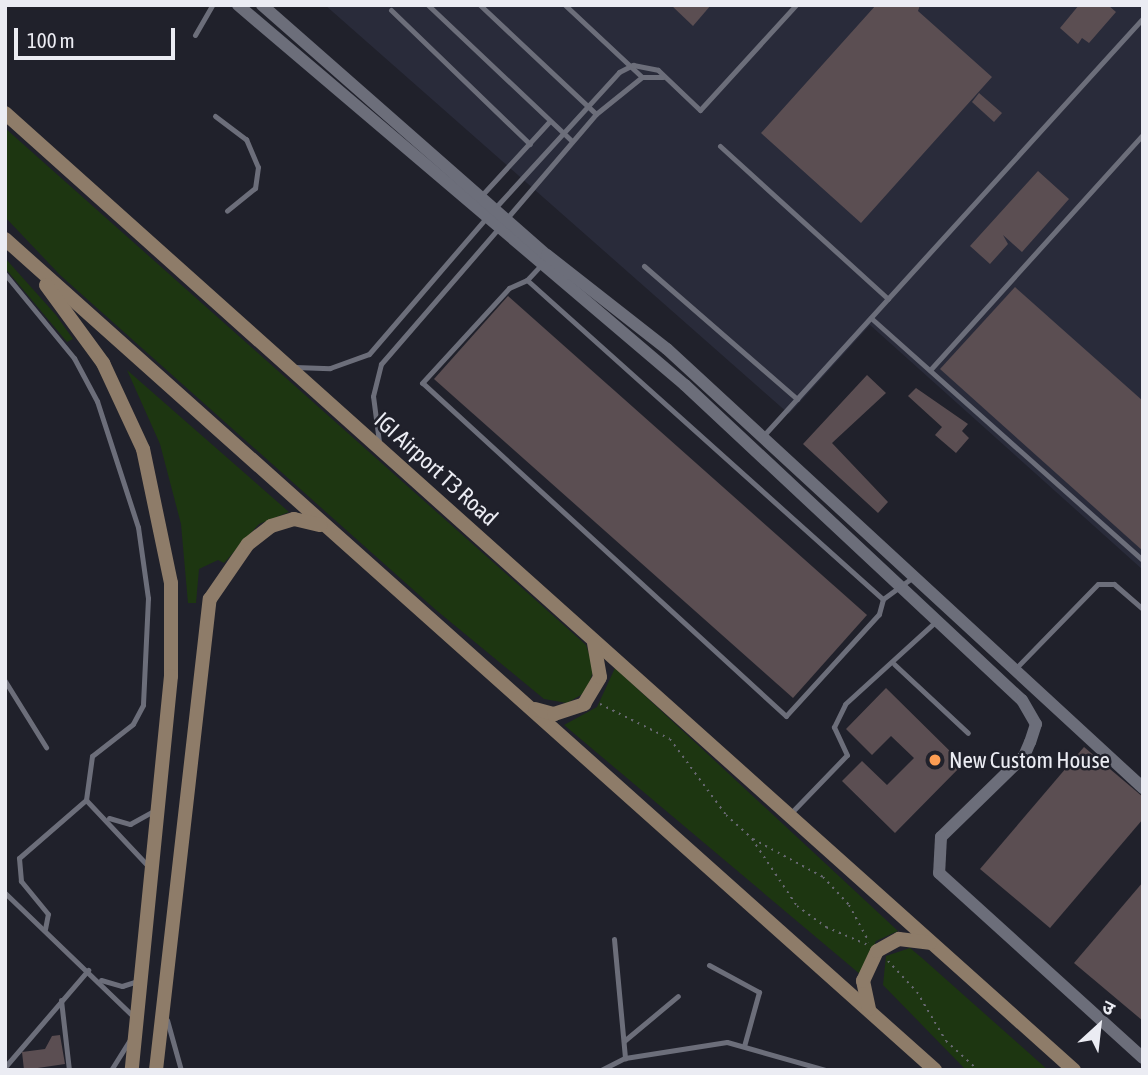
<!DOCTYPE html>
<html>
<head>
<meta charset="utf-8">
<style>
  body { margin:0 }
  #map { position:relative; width:1148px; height:1075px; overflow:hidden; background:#20212b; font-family:"Asap Condensed","Noto Sans Devanagari",sans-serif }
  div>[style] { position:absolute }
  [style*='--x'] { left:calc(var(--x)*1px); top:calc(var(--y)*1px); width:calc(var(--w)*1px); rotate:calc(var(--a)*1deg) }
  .built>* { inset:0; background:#292b3a }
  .green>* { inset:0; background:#1d3611 }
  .building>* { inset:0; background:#5b4e52 }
  .path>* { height:2px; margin-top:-1px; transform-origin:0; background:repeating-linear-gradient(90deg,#676871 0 2px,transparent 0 7px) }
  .service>* { height:5px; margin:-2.5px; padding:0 2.5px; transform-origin:2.5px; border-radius:2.5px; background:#6c6e7a }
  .tertiary>* { height:12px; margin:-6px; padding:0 6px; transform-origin:6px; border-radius:6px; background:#6c6e7a }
  .secondary>* { height:14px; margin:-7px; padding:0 7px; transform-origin:7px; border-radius:7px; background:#8e7c69 }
  .dots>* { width:19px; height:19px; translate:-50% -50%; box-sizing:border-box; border:4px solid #20212b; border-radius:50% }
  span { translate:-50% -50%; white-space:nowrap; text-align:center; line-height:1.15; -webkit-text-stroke:5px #20212b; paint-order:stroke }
  .street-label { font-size:23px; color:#ebecf3 }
  .poi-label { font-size:23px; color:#ebecf3 }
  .left { translate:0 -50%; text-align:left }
  .frame { position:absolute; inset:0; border:7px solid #ebecf3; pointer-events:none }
  .north { position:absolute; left:1064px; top:991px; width:70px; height:70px; -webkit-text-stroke:5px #20212b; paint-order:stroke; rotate:27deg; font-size:19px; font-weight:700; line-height:28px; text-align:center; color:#ebecf3 }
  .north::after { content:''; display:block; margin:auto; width:24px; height:32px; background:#ebecf3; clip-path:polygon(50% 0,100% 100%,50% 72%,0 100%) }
  .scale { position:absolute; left:14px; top:28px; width:161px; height:32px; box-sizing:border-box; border:4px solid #ebecf3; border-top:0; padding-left:9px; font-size:21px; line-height:24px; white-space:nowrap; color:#ebecf3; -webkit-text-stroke:5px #20212b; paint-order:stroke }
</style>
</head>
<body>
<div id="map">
  <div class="built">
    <i style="clip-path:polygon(325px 5px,1143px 5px,1143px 570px,870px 325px,789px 414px)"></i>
  </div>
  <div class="green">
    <i style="clip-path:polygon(5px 128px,586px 645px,594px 669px,586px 692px,567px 703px,544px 699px,436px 610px,60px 275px,5px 217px)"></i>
    <i style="clip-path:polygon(5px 258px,56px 315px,73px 339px,67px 342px,5px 268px)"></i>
    <i style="clip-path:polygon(127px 370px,289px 512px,259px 524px,224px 563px,218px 560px,199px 569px,196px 603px,188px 603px,181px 524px,160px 444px)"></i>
    <i style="clip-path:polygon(615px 668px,898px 931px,876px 941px,861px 975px,564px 725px,597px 707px)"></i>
    <i style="clip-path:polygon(910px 948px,922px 958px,1048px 1070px,966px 1070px,883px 985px,886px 956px)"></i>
  </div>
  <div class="building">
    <i style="clip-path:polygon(671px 5px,711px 5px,693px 26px)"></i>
    <i style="clip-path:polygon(876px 5px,920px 5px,918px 11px,992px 77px,861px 223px,761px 133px)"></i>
    <i style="clip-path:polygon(1079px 5px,1108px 5px,1116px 12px,1089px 43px,1082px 38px,1078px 44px,1060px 28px)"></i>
    <i style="clip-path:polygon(979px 93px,1002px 113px,994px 122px,972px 102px)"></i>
    <i style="clip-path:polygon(1038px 171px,1069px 199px,1022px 252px,1003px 235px,1008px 244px,990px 264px,970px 246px)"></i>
    <i style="clip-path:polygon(1015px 287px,1143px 401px,1143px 551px,940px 369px)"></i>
    <i style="clip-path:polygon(508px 296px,867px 615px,793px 698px,434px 379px)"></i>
    <i style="clip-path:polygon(867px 375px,886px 393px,832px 443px,888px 502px,878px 513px,803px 444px)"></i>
    <i style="clip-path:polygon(916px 388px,968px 424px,962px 431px,969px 438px,956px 453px,935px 435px,942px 427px,908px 396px)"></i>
    <i style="clip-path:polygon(886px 688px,963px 764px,895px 833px,842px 781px,862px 761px,887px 785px,914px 758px,891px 736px,872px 755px,846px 729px)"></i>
    <i style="clip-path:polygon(1084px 747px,1143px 797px,1143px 819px,1050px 928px,980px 869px)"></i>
    <i style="clip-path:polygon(1143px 882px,1143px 1021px,1074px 963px)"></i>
    <i style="clip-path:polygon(60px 1035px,65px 1064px,24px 1070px,22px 1052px,45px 1049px,52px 1036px)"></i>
  </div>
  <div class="path">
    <i style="--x:600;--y:704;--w:78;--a:26.6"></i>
    <i style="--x:670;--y:739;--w:94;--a:53.6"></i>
    <i style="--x:726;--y:815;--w:36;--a:42"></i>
    <i style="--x:753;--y:839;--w:80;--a:28.5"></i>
    <i style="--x:823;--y:877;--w:38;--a:47"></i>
    <i style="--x:849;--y:905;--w:42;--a:61.6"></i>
    <i style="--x:752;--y:839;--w:81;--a:56.1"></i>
    <i style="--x:797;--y:906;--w:36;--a:36"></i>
    <i style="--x:826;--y:927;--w:46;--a:23.2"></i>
    <i style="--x:888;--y:961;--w:42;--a:46.9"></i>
    <i style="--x:917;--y:992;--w:57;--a:59.4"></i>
    <i style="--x:946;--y:1041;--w:43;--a:42.2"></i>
  </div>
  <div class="service">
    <i style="--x:428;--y:5;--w:198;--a:43.4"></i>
    <i style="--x:480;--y:5;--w:159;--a:43.2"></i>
    <i style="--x:565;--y:5;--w:105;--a:43.1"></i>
    <i style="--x:391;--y:10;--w:193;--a:44"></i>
    <i style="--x:195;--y:35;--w:34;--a:-60"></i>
    <i style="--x:215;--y:116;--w:39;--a:37"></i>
    <i style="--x:246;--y:139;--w:30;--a:67"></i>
    <i style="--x:258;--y:167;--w:21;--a:98"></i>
    <i style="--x:255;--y:188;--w:36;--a:141"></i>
    <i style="--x:720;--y:146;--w:227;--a:42.3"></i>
    <i style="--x:482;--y:195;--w:99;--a:-47.5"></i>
    <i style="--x:495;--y:208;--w:184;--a:-47.6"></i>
    <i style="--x:619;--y:72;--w:16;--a:-27"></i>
    <i style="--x:633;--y:65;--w:25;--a:11"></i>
    <i style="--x:658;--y:70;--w:58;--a:43.6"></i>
    <i style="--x:700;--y:110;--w:142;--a:-47.6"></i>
    <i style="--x:507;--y:218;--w:137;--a:-49.4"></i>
    <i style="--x:596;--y:114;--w:59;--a:-38.8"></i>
    <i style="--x:642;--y:77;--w:21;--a:0"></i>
    <i style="--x:644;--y:266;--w:203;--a:41"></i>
    <i style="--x:5;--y:274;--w:109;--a:50.6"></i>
    <i style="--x:74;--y:358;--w:49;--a:61.9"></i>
    <i style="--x:97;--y:401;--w:133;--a:72"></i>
    <i style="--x:138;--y:527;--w:72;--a:82"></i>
    <i style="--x:148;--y:598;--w:107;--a:92.7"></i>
    <i style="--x:143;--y:705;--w:21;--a:118"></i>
    <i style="--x:133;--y:724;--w:52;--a:142"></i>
    <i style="--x:92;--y:756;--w:44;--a:97.8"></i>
    <i style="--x:86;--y:800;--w:91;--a:46.8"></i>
    <i style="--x:527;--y:280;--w:19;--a:-47"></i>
    <i style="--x:871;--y:318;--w:364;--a:41.7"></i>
    <i style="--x:295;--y:367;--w:35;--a:2"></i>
    <i style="--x:330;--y:368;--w:41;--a:-19.7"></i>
    <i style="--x:369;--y:354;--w:179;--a:-49.3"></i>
    <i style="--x:930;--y:370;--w:318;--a:-47.9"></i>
    <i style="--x:764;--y:435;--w:563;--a:-47.73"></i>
    <i style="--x:379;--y:442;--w:46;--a:-97.4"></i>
    <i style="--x:373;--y:396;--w:33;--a:-76"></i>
    <i style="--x:381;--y:364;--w:180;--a:-49.1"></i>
    <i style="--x:883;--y:599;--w:16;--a:105"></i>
    <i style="--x:879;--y:614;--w:138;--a:132.4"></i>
    <i style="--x:786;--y:716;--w:493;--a:-137.5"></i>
    <i style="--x:422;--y:383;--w:129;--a:-47.5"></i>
    <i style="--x:509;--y:288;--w:20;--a:-24"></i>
    <i style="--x:527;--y:280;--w:478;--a:41.9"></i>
    <i style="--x:883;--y:599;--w:36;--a:-36"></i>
    <i style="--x:894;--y:664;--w:101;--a:43"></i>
    <i style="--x:1014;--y:670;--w:120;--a:-45.7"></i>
    <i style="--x:1098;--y:584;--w:16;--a:0"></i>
    <i style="--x:1114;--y:584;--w:38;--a:41"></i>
    <i style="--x:5;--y:681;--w:78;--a:58.2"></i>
    <i style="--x:789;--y:815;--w:83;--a:-46"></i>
    <i style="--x:847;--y:755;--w:31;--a:-115"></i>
    <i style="--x:834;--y:727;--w:25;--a:-64"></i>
    <i style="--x:845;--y:704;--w:122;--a:-42.3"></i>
    <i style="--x:109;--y:818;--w:22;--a:16"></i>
    <i style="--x:130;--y:824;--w:26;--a:-29"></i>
    <i style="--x:5;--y:893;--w:179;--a:43.9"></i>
    <i style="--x:45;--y:929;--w:15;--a:-79"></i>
    <i style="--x:48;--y:914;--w:43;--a:-129.3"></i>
    <i style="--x:21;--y:881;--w:23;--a:-95"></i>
    <i style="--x:19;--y:858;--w:89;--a:-40.9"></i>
    <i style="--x:614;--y:939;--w:120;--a:84.7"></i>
    <i style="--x:709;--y:965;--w:57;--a:28.4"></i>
    <i style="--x:759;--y:992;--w:56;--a:105.5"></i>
    <i style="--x:101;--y:980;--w:22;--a:16"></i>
    <i style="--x:122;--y:986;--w:16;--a:-18"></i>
    <i style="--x:61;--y:1000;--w:70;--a:83.5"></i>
    <i style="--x:167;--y:1020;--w:52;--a:74.4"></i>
    <i style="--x:624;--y:1041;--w:70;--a:-39.8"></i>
    <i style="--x:5;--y:1067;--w:128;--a:-49.4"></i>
    <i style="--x:111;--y:1070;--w:36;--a:-58"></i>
    <i style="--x:601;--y:1070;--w:27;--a:-27"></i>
    <i style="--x:625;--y:1058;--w:103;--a:-8.9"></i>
    <i style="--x:727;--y:1042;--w:102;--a:15.9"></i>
  </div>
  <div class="tertiary">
    <i style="--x:238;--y:5;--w:587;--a:40.37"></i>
    <i style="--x:685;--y:385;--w:461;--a:43.1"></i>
    <i style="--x:1022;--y:700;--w:28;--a:60"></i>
    <i style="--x:1036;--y:724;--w:19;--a:108"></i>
    <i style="--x:1030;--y:742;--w:15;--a:113"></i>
    <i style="--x:1024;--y:756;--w:116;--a:135.7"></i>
    <i style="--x:941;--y:837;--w:36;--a:93"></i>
    <i style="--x:939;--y:873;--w:275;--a:42.2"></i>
    <i style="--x:262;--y:5;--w:379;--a:41.3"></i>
    <i style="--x:547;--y:255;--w:152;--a:38.1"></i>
    <i style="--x:667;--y:349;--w:648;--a:42.68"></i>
  </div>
  <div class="secondary">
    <i style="--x:5;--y:113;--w:1435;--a:41.84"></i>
    <i style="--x:5;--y:239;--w:1247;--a:41.78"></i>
    <i style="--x:46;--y:285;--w:97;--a:53.8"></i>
    <i style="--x:103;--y:363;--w:95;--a:65.1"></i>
    <i style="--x:143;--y:449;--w:137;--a:78.2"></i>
    <i style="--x:171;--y:583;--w:93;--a:90"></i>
    <i style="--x:171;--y:676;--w:396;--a:95.7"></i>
    <i style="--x:535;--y:709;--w:20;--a:15"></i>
    <i style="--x:554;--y:714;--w:32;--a:-18"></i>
    <i style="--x:584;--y:704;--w:31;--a:-59"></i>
    <i style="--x:600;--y:677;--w:35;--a:-100"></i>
    <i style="--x:869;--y:1009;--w:29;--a:-102"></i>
    <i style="--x:863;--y:981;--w:33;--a:-65"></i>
    <i style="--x:877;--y:951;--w:25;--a:-29"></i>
    <i style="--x:899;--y:939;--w:31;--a:7"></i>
    <i style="--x:156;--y:1070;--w:474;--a:-83.5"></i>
    <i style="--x:210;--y:599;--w:67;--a:-55.4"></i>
    <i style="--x:248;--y:544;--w:29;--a:-38"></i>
    <i style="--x:271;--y:526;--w:24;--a:-17"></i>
    <i style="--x:294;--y:519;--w:27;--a:13"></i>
  </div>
  <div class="dots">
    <i style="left:935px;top:760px;background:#fc9d53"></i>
  </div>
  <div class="street-label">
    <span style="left:436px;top:469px;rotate:42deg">IGI Airport T3 Road</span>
  </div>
  <div class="poi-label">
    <span class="left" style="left:949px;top:760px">New Custom House</span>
  </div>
  <div class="frame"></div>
  <div class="north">उ</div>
  <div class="scale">100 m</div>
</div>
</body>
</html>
